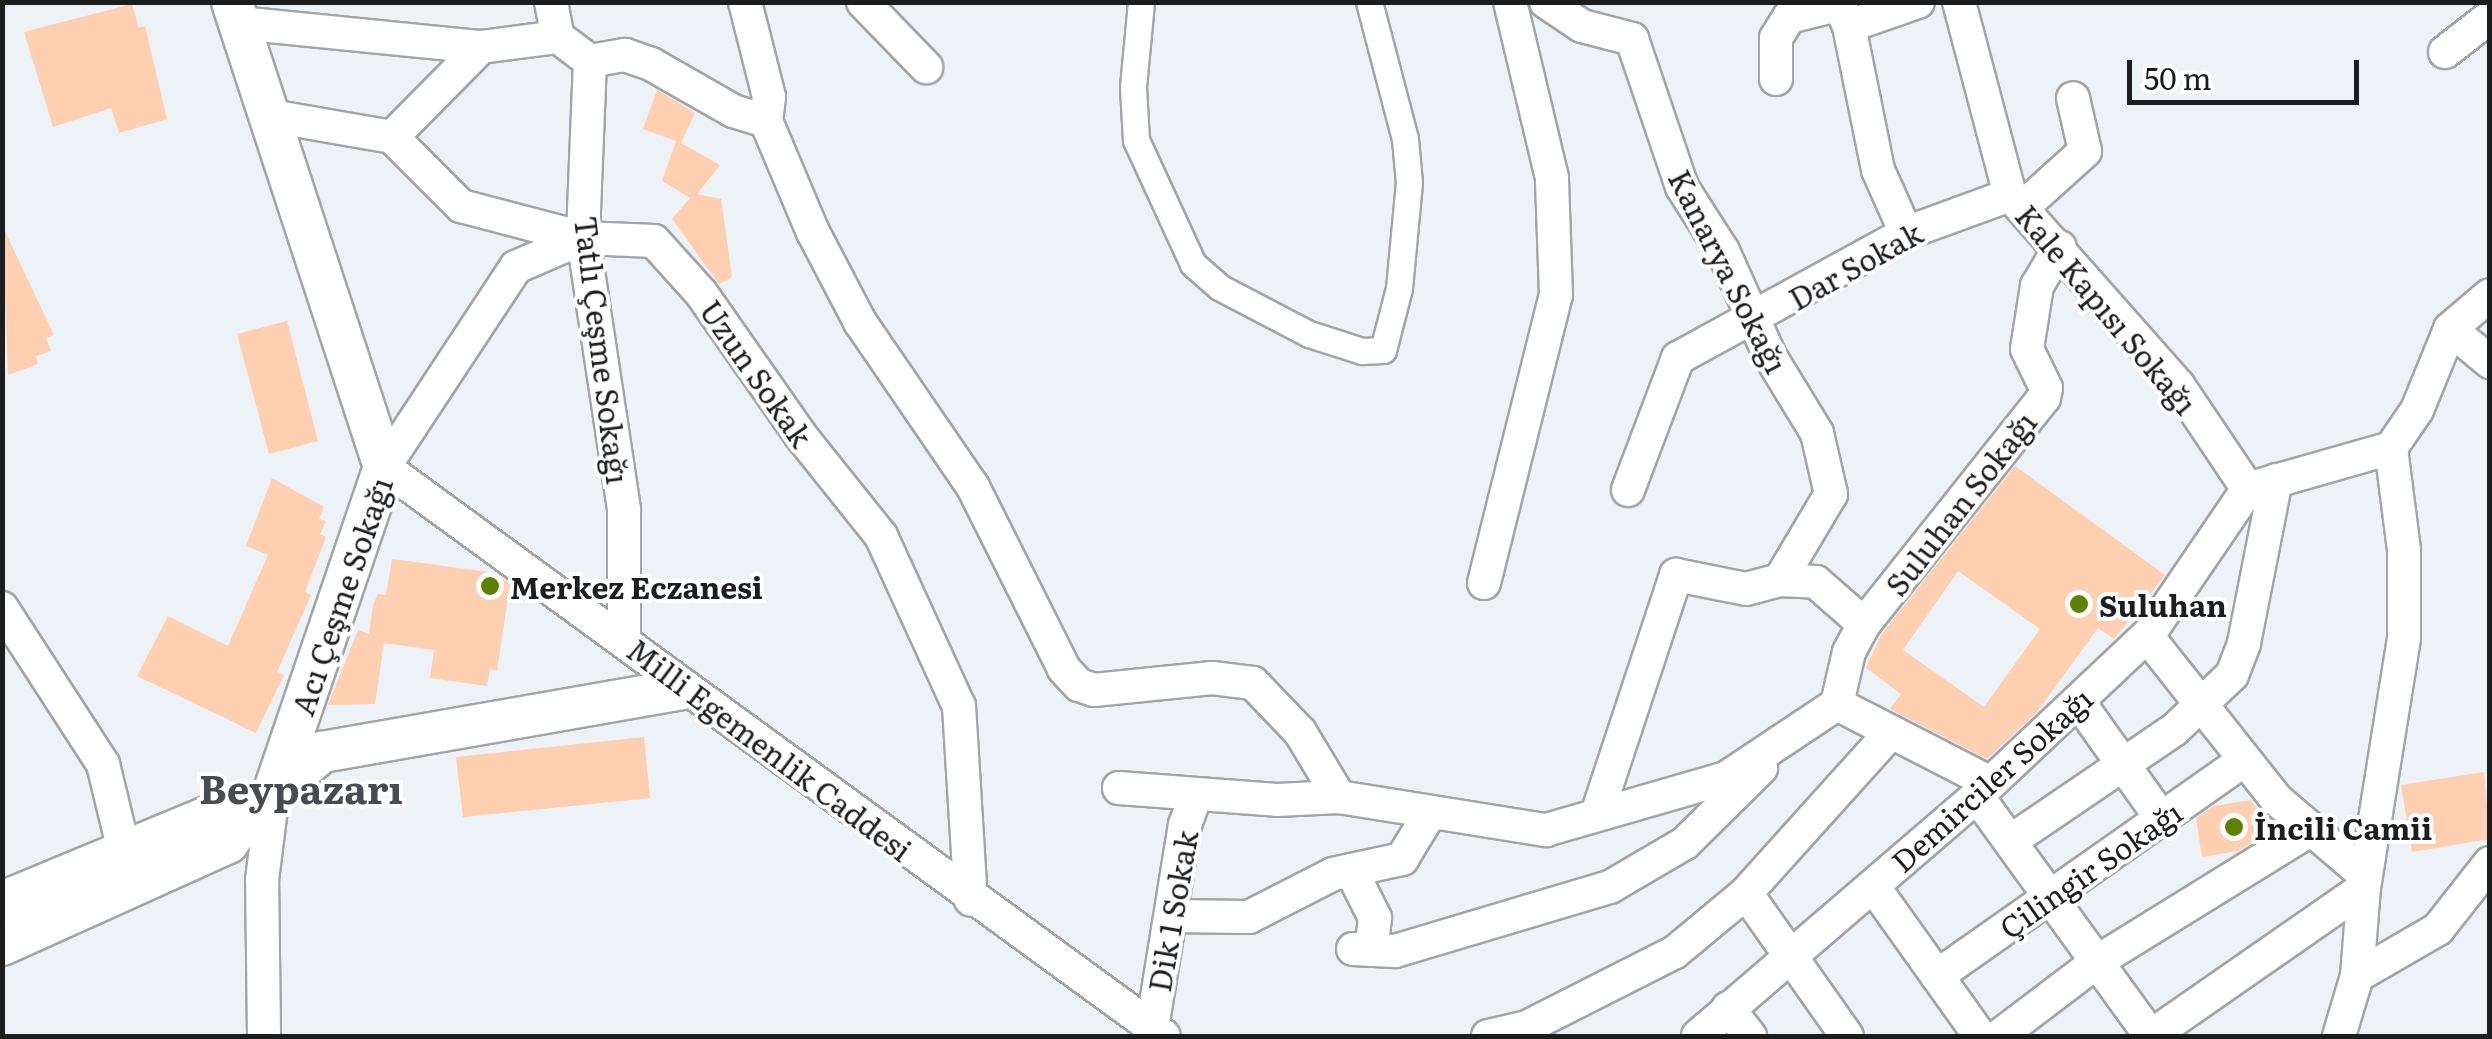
<!DOCTYPE html>
<html>
<head>
<meta charset="utf-8">
<style>
  body { margin:0 }
  #map { position:relative; width:2492px; height:1039px; overflow:hidden; background:#edf2f7; font-family:Literata,serif }
  div>[style] { position:absolute }
  [style*='--x'] { left:calc(var(--x)*1px); top:calc(var(--y)*1px); width:calc(var(--w)*1px); rotate:calc(var(--a)*1deg) }
  .building>* { inset:0; background:#fecfb1 }
  .roads { filter:drop-shadow(2px 0 #a1a5aa) drop-shadow(-2px 0 #a1a5aa) drop-shadow(0 2px #a1a5aa) drop-shadow(0 -2px #a1a5aa) }
  .pedestrian>* { height:25px; margin:-12.5px; padding:0 12.5px; transform-origin:12.5px; border-radius:12.5px; background:#fff }
  .minor>* { height:32px; margin:-16px; padding:0 16px; transform-origin:16px; border-radius:16px; background:#fff }
  .tertiary>* { height:40px; margin:-20px; padding:0 20px; transform-origin:20px; border-radius:20px; background:#fff }
  .dots>* { width:28px; height:28px; translate:-50% -50%; box-sizing:border-box; border:5px solid #fefefe; border-radius:50% }
  span { translate:-50% -50%; white-space:nowrap; text-align:center; line-height:1.15; -webkit-text-stroke:8px #fefefe; paint-order:stroke }
  .street-label { font-size:30px; color:#1c1d1f }
  .poi-label { font-size:30px; color:#1c1d1f; font-weight:700 }
  .left { translate:0 -50%; text-align:left }
  .district-label { font-size:40px; color:#484c50; font-weight:700 }
  .frame { position:absolute; inset:0; border:5px solid #1c1d1f; pointer-events:none }
  .scale { position:absolute; left:2127px; top:60px; width:232px; height:45px; box-sizing:border-box; border:5px solid #1c1d1f; border-top:0; padding-left:12px; font-size:30px; line-height:35px; white-space:nowrap; color:#1c1d1f; -webkit-text-stroke:8px #fefefe; paint-order:stroke }
</style>
</head>
<body>
<div id="map">
  <div class="building">
    <i style="clip-path:polygon(132px 4px,139px 28px,145px 26px,167px 119px,119px 133px,111px 108px,53px 127px,24px 32px)"></i>
    <i style="clip-path:polygon(657px 90px,695px 113px,681px 143px,720px 165px,697px 194px,721px 199px,732px 277px,719px 284px,672px 219px,690px 198px,662px 181px,676px 141px,643px 129px)"></i>
    <i style="clip-path:polygon(2px 225px,54px 335px,46px 338px,51px 351px,36px 356px,38px 364px,8px 375px)"></i>
    <i style="clip-path:polygon(287px 321px,318px 441px,269px 454px,237px 334px)"></i>
    <i style="clip-path:polygon(evenodd,2015px 466px,2165px 575px,2114px 639px,2098px 628px,2037px 712px,1987px 759px,1890px 709px,1901px 694px,1866px 668px,1881px 635px,2015px 466px,1958px 571px,2040px 629px,1984px 707px,1903px 650px,1958px 571px)"></i>
    <i style="clip-path:polygon(272px 478px,324px 507px,319px 519px,326px 521px,320px 534px,326px 537px,305px 592px,311px 595px,277px 672px,284px 675px,256px 733px,137px 676px,168px 616px,228px 646px,268px 555px,246px 546px)"></i>
    <i style="clip-path:polygon(392px 559px,496px 573px,510px 584px,497px 671px,490px 669px,487px 686px,430px 678px,434px 650px,384px 643px,375px 704px,328px 705px,358px 630px,369px 634px,373px 605px,378px 594px,386px 595px)"></i>
    <i style="clip-path:polygon(644px 737px,650px 798px,463px 817px,456px 757px)"></i>
    <i style="clip-path:polygon(2484px 772px,2490px 839px,2412px 852px,2401px 785px)"></i>
    <i style="clip-path:polygon(2251px 800px,2271px 831px,2238px 851px,2202px 857px,2196px 818px,2214px 806px)"></i>
  </div>
  <div class="roads">
    <div class="pedestrian">
      <i style="--x:1141;--y:2;--w:85;--a:95.4"></i>
      <i style="--x:1133;--y:87;--w:53;--a:86.8"></i>
      <i style="--x:1136;--y:140;--w:136;--a:65.3"></i>
      <i style="--x:1193;--y:264;--w:35;--a:41"></i>
      <i style="--x:1219;--y:287;--w:102;--a:27.6"></i>
      <i style="--x:1309;--y:334;--w:56;--a:17.8"></i>
      <i style="--x:1362;--y:351;--w:21;--a:-3"></i>
      <i style="--x:1383;--y:350;--w:64;--a:-75.5"></i>
      <i style="--x:1399;--y:288;--w:105;--a:-84.6"></i>
      <i style="--x:1409;--y:183;--w:44;--a:-95.2"></i>
      <i style="--x:1405;--y:139;--w:142;--a:-104.7"></i>
    </div>
    <div class="minor">
      <i style="--x:551;--y:2;--w:36;--a:79"></i>
      <i style="--x:745;--y:2;--w:98;--a:75.8"></i>
      <i style="--x:769;--y:97;--w:24;--a:97"></i>
      <i style="--x:766;--y:121;--w:121;--a:67.1"></i>
      <i style="--x:813;--y:232;--w:102;--a:62.4"></i>
      <i style="--x:860;--y:322;--w:200;--a:55.6"></i>
      <i style="--x:973;--y:487;--w:203;--a:63.4"></i>
      <i style="--x:1064;--y:669;--w:22;--a:47"></i>
      <i style="--x:1079;--y:685;--w:16;--a:18"></i>
      <i style="--x:1094;--y:690;--w:119;--a:-5.8"></i>
      <i style="--x:1212;--y:678;--w:41;--a:7"></i>
      <i style="--x:1253;--y:683;--w:68;--a:46.2"></i>
      <i style="--x:1300;--y:732;--w:76;--a:59"></i>
      <i style="--x:1339;--y:797;--w:210;--a:9.1"></i>
      <i style="--x:1546;--y:830;--w:187;--a:-16.1"></i>
      <i style="--x:1726;--y:778;--w:133;--a:-33.7"></i>
      <i style="--x:863;--y:2;--w:91;--a:45.9"></i>
      <i style="--x:1546;--y:2;--w:43;--a:33.7"></i>
      <i style="--x:1582;--y:26;--w:52;--a:14.6"></i>
      <i style="--x:1632;--y:39;--w:156;--a:71.3"></i>
      <i style="--x:1682;--y:187;--w:76;--a:57.4"></i>
      <i style="--x:1723;--y:251;--w:115;--a:65.9"></i>
      <i style="--x:1770;--y:356;--w:90;--a:58.6"></i>
      <i style="--x:1817;--y:433;--w:63;--a:77.1"></i>
      <i style="--x:1831;--y:494;--w:100;--a:120.7"></i>
      <i style="--x:1838;--y:2;--w:26;--a:65"></i>
      <i style="--x:1849;--y:26;--w:147;--a:78.6"></i>
      <i style="--x:1878;--y:170;--w:69;--a:66"></i>
      <i style="--x:1959;--y:2;--w:200;--a:75.2"></i>
      <i style="--x:2010;--y:195;--w:254;--a:48.5"></i>
      <i style="--x:2178;--y:385;--w:125;--a:56.1"></i>
      <i style="--x:239;--y:23;--w:243;--a:5.7"></i>
      <i style="--x:481;--y:47;--w:78;--a:-7.4"></i>
      <i style="--x:558;--y:37;--w:40;--a:37"></i>
      <i style="--x:590;--y:61;--w:36;--a:-10"></i>
      <i style="--x:625;--y:55;--w:28;--a:19"></i>
      <i style="--x:651;--y:64;--w:95;--a:29.8"></i>
      <i style="--x:733;--y:111;--w:34;--a:17"></i>
      <i style="--x:1849;--y:26;--w:73;--a:-19.2"></i>
      <i style="--x:2445;--y:52;--w:57;--a:-37.9"></i>
      <i style="--x:590;--y:61;--w:177;--a:92.3"></i>
      <i style="--x:583;--y:238;--w:275;--a:81.4"></i>
      <i style="--x:624;--y:510;--w:129;--a:90"></i>
      <i style="--x:1776;--y:79;--w:41;--a:-90"></i>
      <i style="--x:1776;--y:38;--w:25;--a:-58"></i>
      <i style="--x:1789;--y:17;--w:50;--a:-13.8"></i>
      <i style="--x:271;--y:116;--w:123;--a:9.8"></i>
      <i style="--x:392;--y:137;--w:98;--a:45"></i>
      <i style="--x:461;--y:206;--w:126;--a:14.7"></i>
      <i style="--x:583;--y:238;--w:71;--a:2.4"></i>
      <i style="--x:654;--y:241;--w:70;--a:47.9"></i>
      <i style="--x:701;--y:293;--w:174;--a:55"></i>
      <i style="--x:801;--y:436;--w:128;--a:51.3"></i>
      <i style="--x:881;--y:536;--w:187;--a:65.4"></i>
      <i style="--x:959;--y:706;--w:194;--a:86.5"></i>
      <i style="--x:392;--y:137;--w:127;--a:-45.3"></i>
      <i style="--x:2022;--y:208;--w:85;--a:-42.1"></i>
      <i style="--x:2085;--y:151;--w:54;--a:-102.8"></i>
      <i style="--x:583;--y:238;--w:73;--a:156.6"></i>
      <i style="--x:516;--y:267;--w:240;--a:123.4"></i>
      <i style="--x:384;--y:467;--w:965;--a:36.11"></i>
      <i style="--x:2450;--y:329;--w:52;--a:39.5"></i>
      <i style="--x:2258;--y:486;--w:138;--a:-15.9"></i>
      <i style="--x:2391;--y:448;--w:46;--a:-55.6"></i>
      <i style="--x:2417;--y:410;--w:87;--a:-67.8"></i>
      <i style="--x:2450;--y:329;--w:52;--a:-40.4"></i>
      <i style="--x:1628;--y:490;--w:141;--a:-69.3"></i>
      <i style="--x:1678;--y:358;--w:260;--a:-28.7"></i>
      <i style="--x:1906;--y:233;--w:111;--a:-20.1"></i>
      <i style="--x:1484;--y:583;--w:297;--a:-76"></i>
      <i style="--x:1556;--y:295;--w:117;--a:-92"></i>
      <i style="--x:1552;--y:178;--w:181;--a:-103.4"></i>
      <i style="--x:2;--y:608;--w:186;--a:57.1"></i>
      <i style="--x:103;--y:764;--w:94;--a:76.4"></i>
      <i style="--x:2147;--y:636;--w:208;--a:51.6"></i>
      <i style="--x:2276;--y:799;--w:118;--a:40.5"></i>
      <i style="--x:2078;--y:701;--w:148;--a:54.6"></i>
      <i style="--x:1837;--y:704;--w:53;--a:-77"></i>
      <i style="--x:1849;--y:652;--w:32;--a:-62"></i>
      <i style="--x:1864;--y:624;--w:289;--a:-51.5"></i>
      <i style="--x:2044;--y:398;--w:10;--a:-79"></i>
      <i style="--x:2046;--y:388;--w:43;--a:-116"></i>
      <i style="--x:2027;--y:349;--w:64;--a:-81"></i>
      <i style="--x:2037;--y:286;--w:45;--a:-59.5"></i>
      <i style="--x:1837;--y:704;--w:169;--a:27.2"></i>
      <i style="--x:1119;--y:788;--w:158;--a:4.3"></i>
      <i style="--x:1277;--y:800;--w:62;--a:-2.8"></i>
      <i style="--x:1977;--y:796;--w:296;--a:54.1"></i>
      <i style="--x:1598;--y:811;--w:249;--a:-71.7"></i>
      <i style="--x:1676;--y:575;--w:71;--a:11.3"></i>
      <i style="--x:1746;--y:589;--w:35;--a:-15"></i>
      <i style="--x:1780;--y:580;--w:36;--a:3"></i>
      <i style="--x:1816;--y:582;--w:64;--a:41.2"></i>
      <i style="--x:2012;--y:840;--w:196;--a:-34.2"></i>
      <i style="--x:2174;--y:730;--w:80;--a:-43.5"></i>
      <i style="--x:2232;--y:675;--w:34;--a:-69"></i>
      <i style="--x:2244;--y:643;--w:166;--a:-78.9"></i>
      <i style="--x:1351;--y:870;--w:54;--a:63.4"></i>
      <i style="--x:1375;--y:918;--w:32;--a:97"></i>
      <i style="--x:1873;--y:886;--w:184;--a:54.5"></i>
      <i style="--x:1746;--y:893;--w:175;--a:54.8"></i>
      <i style="--x:1171;--y:916;--w:78;--a:0.7"></i>
      <i style="--x:1249;--y:917;--w:94;--a:-27.1"></i>
      <i style="--x:1333;--y:874;--w:71;--a:-12.3"></i>
      <i style="--x:1402;--y:859;--w:54;--a:-58.7"></i>
      <i style="--x:1353;--y:949;--w:42;--a:2.7"></i>
      <i style="--x:1395;--y:951;--w:224;--a:-16.6"></i>
      <i style="--x:1610;--y:887;--w:87;--a:-30.4"></i>
      <i style="--x:1685;--y:843;--w:107;--a:-44.6"></i>
      <i style="--x:1937;--y:976;--w:374;--a:-35.1"></i>
      <i style="--x:2357;--y:976;--w:94;--a:-30.1"></i>
      <i style="--x:2438;--y:929;--w:84;--a:-51.8"></i>
      <i style="--x:1728;--y:1008;--w:36;--a:52"></i>
      <i style="--x:1152;--y:1028;--w:206;--a:-80.8"></i>
      <i style="--x:1185;--y:825;--w:32;--a:-70"></i>
      <i style="--x:264;--y:1036;--w:156;--a:-90.7"></i>
      <i style="--x:262;--y:880;--w:88;--a:-82.8"></i>
      <i style="--x:1488;--y:1036;--w:40;--a:-13"></i>
      <i style="--x:1527;--y:1027;--w:166;--a:-26.9"></i>
      <i style="--x:1675;--y:952;--w:92;--a:-39.7"></i>
      <i style="--x:1746;--y:893;--w:214;--a:-48"></i>
      <i style="--x:1698;--y:1036;--w:368;--a:-40.7"></i>
      <i style="--x:1977;--y:796;--w:236;--a:-43.3"></i>
      <i style="--x:2149;--y:634;--w:176;--a:-55.7"></i>
      <i style="--x:1999;--y:1036;--w:124;--a:-37.1"></i>
      <i style="--x:2098;--y:961;--w:249;--a:-31.7"></i>
      <i style="--x:2151;--y:1036;--w:259;--a:-34.8"></i>
      <i style="--x:2339;--y:1036;--w:63;--a:-73.3"></i>
      <i style="--x:2357;--y:976;--w:88;--a:-85.5"></i>
      <i style="--x:2364;--y:888;--w:253;--a:-80.9"></i>
      <i style="--x:2404;--y:638;--w:88;--a:-90"></i>
      <i style="--x:2404;--y:550;--w:103;--a:-97.3"></i>
    </div>
    <div class="tertiary">
      <i style="--x:232;--y:2;--w:489;--a:71.9"></i>
      <i style="--x:384;--y:467;--w:344;--a:108.8"></i>
      <i style="--x:2;--y:902;--w:235;--a:-22.5"></i>
      <i style="--x:219;--y:812;--w:30;--a:4"></i>
      <i style="--x:2;--y:945;--w:248;--a:-24.3"></i>
      <i style="--x:228;--y:843;--w:36;--a:-54"></i>
      <i style="--x:249;--y:814;--w:96;--a:-40.3"></i>
      <i style="--x:322;--y:752;--w:365;--a:-9.9"></i>
    </div>
  </div>
  <div class="dots">
    <i style="left:490px;top:586px;background:#5e8200"></i>
    <i style="left:2079px;top:604px;background:#5e8200"></i>
    <i style="left:2234px;top:827px;background:#5e8200"></i>
  </div>
  <div class="street-label">
    <span style="left:1855px;top:265px;rotate:-29deg">Dar Sokak</span>
    <span style="left:1729px;top:271px;rotate:63deg">Kanarya Sokağı</span>
    <span style="left:2107px;top:309px;rotate:50deg">Kale Kapısı Sokağı</span>
    <span style="left:603px;top:350px;rotate:83deg">Tatlı Çeşme Sokağı</span>
    <span style="left:757px;top:373px;rotate:55deg">Uzun Sokak</span>
    <span style="left:1960px;top:503px;rotate:-52deg">Suluhan Sokağı</span>
    <span style="left:341px;top:596px;rotate:-71deg">Acı Çeşme Sokağı</span>
    <span style="left:770px;top:749px;rotate:37deg">Milli Egemenlik Caddesi</span>
    <span style="left:1991px;top:779px;rotate:-42deg">Demirciler Sokağı</span>
    <span style="left:2090px;top:869px;rotate:-35deg">Çilingir Sokağı</span>
    <span style="left:1172px;top:911px;rotate:-80deg">Dik 1 Sokak</span>
  </div>
  <div class="poi-label">
    <span class="left" style="left:510px;top:586px">Merkez Eczanesi</span>
    <span class="left" style="left:2099px;top:604px">Suluhan</span>
    <span class="left" style="left:2254px;top:827px">İncili Camii</span>
  </div>
  <div class="district-label">
    <span style="left:301px;top:787px">Beypazarı</span>
  </div>
  <div class="frame"></div>
  <div class="scale">50 m</div>
</div>
</body>
</html>
